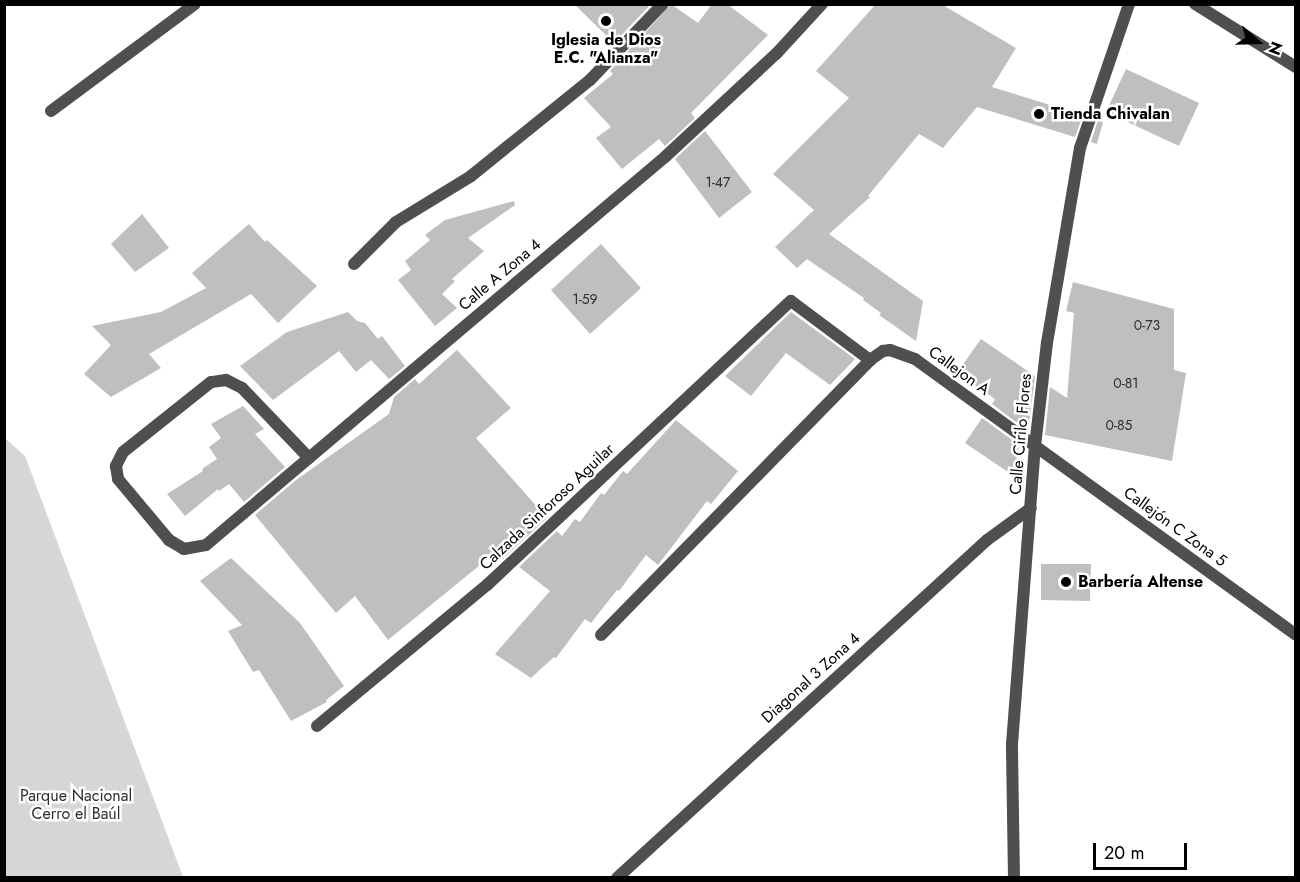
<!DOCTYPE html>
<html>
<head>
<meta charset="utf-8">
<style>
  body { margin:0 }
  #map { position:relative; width:1300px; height:882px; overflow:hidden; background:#fff; font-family:Jost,sans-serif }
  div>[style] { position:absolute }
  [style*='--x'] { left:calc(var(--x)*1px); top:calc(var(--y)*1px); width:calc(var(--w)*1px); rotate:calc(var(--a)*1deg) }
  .green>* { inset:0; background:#d6d6d6 }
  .building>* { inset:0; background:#bfbfbf }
  .street>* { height:12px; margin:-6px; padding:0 6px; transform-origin:6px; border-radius:6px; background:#4f4f4f }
  .dots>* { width:16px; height:16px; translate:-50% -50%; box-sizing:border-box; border:3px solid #fff; border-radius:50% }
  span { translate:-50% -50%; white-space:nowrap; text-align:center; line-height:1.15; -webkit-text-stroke:5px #fff; paint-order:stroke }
  .number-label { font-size:14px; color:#303030 }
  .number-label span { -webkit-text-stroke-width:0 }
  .poi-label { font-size:16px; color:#000; font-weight:700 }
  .left { translate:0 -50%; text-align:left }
  .street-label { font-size:16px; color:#000 }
  .park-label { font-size:16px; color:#2d2d2d }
  .frame { position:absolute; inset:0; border:6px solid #000; pointer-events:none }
  .north { position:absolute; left:1228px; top:12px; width:60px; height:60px; -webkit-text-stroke:4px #fff; paint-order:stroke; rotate:110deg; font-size:16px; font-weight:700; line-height:24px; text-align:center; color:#000 }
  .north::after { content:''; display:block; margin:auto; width:21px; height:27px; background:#000; clip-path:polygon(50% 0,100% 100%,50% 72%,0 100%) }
  .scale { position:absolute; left:1093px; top:843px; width:94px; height:27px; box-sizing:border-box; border:3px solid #000; border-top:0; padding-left:8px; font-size:18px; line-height:21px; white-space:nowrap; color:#000; -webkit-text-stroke:4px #fff; paint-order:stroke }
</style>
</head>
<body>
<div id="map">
  <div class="green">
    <i style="clip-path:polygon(5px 438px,25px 456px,183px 877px,5px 877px)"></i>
  </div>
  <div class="building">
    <i style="clip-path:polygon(574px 4px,651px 4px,614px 43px)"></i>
    <i style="clip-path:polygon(671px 4px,698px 23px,712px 4px,727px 4px,768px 35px,691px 113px,695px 118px,665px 146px,659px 139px,622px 169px,596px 138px,611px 127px,584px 98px,613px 74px,610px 71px)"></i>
    <i style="clip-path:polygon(876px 4px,941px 4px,1016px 48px,992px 87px,1083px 115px,1075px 137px,977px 107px,943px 148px,919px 134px,868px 196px,870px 197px,829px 234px,923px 301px,916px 341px,879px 315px,881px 313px,863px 300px,864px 298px,807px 259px,797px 268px,775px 247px,814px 210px,773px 174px,849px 98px,816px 71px)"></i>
    <i style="clip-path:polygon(1126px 69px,1199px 103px,1179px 146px,1106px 112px)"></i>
    <i style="clip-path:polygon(1098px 120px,1103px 122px,1097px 144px,1091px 142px)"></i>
    <i style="clip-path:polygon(705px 131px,752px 192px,719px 218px,675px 159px)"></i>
    <i style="clip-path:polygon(514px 201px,515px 205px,468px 238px,484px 251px,452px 279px,455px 281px,442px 294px,457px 308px,435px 326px,398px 280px,411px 270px,405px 261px,430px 240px,425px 235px,445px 220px)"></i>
    <i style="clip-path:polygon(142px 214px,169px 248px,135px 272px,111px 244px)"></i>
    <i style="clip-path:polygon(249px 224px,265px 242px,267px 240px,317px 286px,278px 323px,251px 294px,149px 354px,161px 368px,111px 397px,84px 374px,111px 345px,92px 326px,161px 312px,206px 288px,192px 273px)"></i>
    <i style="clip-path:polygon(601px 244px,641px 288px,590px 334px,551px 290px)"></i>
    <i style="clip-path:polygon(1073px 282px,1174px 309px,1174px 370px,1186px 373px,1172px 461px,1045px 435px,1050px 387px,1067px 398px,1074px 313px,1066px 311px)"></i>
    <i style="clip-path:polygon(348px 312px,357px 321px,365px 323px,378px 339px,382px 336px,405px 366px,389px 379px,371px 360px,356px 372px,339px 351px,273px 400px,240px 366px,287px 332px)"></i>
    <i style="clip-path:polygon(791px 312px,855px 359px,830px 385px,786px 353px,751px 396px,725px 376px)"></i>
    <i style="clip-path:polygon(981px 339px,1035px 376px,1028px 431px,992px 404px,995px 399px,957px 373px)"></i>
    <i style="clip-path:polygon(457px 350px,511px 408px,476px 438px,547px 518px,506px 556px,501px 558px,496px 552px,388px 640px,355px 596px,336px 613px,255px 515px,296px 480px,389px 414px,394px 397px,415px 379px,419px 384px)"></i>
    <i style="clip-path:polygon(243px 406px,264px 429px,255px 434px,285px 467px,244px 502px,229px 484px,219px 491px,218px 489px,185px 516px,167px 494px,203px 471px,202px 469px,217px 459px,209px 447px,221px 438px,211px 424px)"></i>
    <i style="clip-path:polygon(982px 418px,1019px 445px,1014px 476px,965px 443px)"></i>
    <i style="clip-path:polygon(676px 420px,738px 471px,711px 504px,707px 501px,658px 565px,646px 555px,619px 591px,617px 590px,591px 623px,585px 619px,556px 658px,554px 657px,531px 678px,495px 654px,550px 591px,519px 567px,557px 531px,562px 536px,575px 519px,580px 522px,601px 493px,604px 495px,623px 471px,627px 474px)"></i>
    <i style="clip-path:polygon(231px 558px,300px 623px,344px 686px,326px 700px,327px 702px,291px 721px,259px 670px,253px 672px,228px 631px,242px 625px,200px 581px)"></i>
    <i style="clip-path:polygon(1041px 564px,1091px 564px,1090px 601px,1041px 600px)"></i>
  </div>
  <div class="street">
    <i style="--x:1195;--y:4;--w:119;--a:32"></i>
    <i style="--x:51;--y:111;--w:179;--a:-36.6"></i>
    <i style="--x:354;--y:264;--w:59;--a:-45"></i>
    <i style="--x:396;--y:222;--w:88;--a:-31.5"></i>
    <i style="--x:471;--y:176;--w:153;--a:-38.9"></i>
    <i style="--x:590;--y:80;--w:105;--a:-46.2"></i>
    <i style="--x:309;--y:458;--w:97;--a:-133.7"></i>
    <i style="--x:242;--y:388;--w:18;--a:-153"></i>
    <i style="--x:226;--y:380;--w:15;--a:172"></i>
    <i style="--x:211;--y:382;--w:112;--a:141.5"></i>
    <i style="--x:123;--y:452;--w:16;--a:117"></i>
    <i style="--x:116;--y:466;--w:13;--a:81"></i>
    <i style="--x:118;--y:479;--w:80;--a:50.1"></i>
    <i style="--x:169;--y:540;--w:17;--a:31"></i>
    <i style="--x:184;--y:549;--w:22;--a:-10"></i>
    <i style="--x:206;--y:545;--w:601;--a:-40.21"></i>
    <i style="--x:665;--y:157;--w:151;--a:-42.9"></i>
    <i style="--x:776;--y:54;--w:68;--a:-47.4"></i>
    <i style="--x:601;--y:635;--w:385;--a:-45.6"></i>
    <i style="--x:870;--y:360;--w:16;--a:-35"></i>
    <i style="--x:883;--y:351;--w:7;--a:-8"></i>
    <i style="--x:890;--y:350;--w:27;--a:20"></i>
    <i style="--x:915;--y:359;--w:470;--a:35.9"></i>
    <i style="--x:317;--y:726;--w:221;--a:-39.7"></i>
    <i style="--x:487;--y:585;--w:416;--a:-43.1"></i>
    <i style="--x:791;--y:301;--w:99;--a:36.8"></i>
    <i style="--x:617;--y:878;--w:501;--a:-42.41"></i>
    <i style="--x:987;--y:540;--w:54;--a:-36"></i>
    <i style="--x:1014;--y:878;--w:134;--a:-90.9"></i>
    <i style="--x:1012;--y:744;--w:299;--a:-85.6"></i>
    <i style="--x:1035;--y:446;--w:104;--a:-83.4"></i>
    <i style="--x:1047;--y:343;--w:198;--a:-80.4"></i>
    <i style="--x:1080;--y:148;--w:152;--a:-71.2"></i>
  </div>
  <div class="dots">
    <i style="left:606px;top:21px;background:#000"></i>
    <i style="left:1039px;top:114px;background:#000"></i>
    <i style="left:1066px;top:582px;background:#000"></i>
  </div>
  <div class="number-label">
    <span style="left:718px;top:182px">1-47</span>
    <span style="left:585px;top:299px">1-59</span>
    <span style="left:1147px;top:325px">0-73</span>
    <span style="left:1126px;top:383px">0-81</span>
    <span style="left:1119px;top:425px">0-85</span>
  </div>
  <div class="poi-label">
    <span style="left:606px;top:49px">Iglesia de Dios<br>E.C. "Alianza"</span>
    <span class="left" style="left:1051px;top:114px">Tienda Chivalan</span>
    <span class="left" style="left:1078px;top:582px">Barbería Altense</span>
  </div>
  <div class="street-label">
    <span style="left:500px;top:275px;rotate:-40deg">Calle A Zona 4</span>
    <span style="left:959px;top:371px;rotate:36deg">Callejon A</span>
    <span style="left:1021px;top:434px;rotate:-85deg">Calle Cirilo Flores</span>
    <span style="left:547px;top:507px;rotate:-43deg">Calzada Sinforoso Aguilar</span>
    <span style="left:1175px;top:527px;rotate:36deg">Callejón C Zona 5</span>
    <span style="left:811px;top:678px;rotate:-42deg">Diagonal 3 Zona 4</span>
  </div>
  <div class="park-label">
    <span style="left:76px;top:805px">Parque Nacional<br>Cerro el Baúl</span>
  </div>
  <div class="frame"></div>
  <div class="north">N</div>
  <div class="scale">20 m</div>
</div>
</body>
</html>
